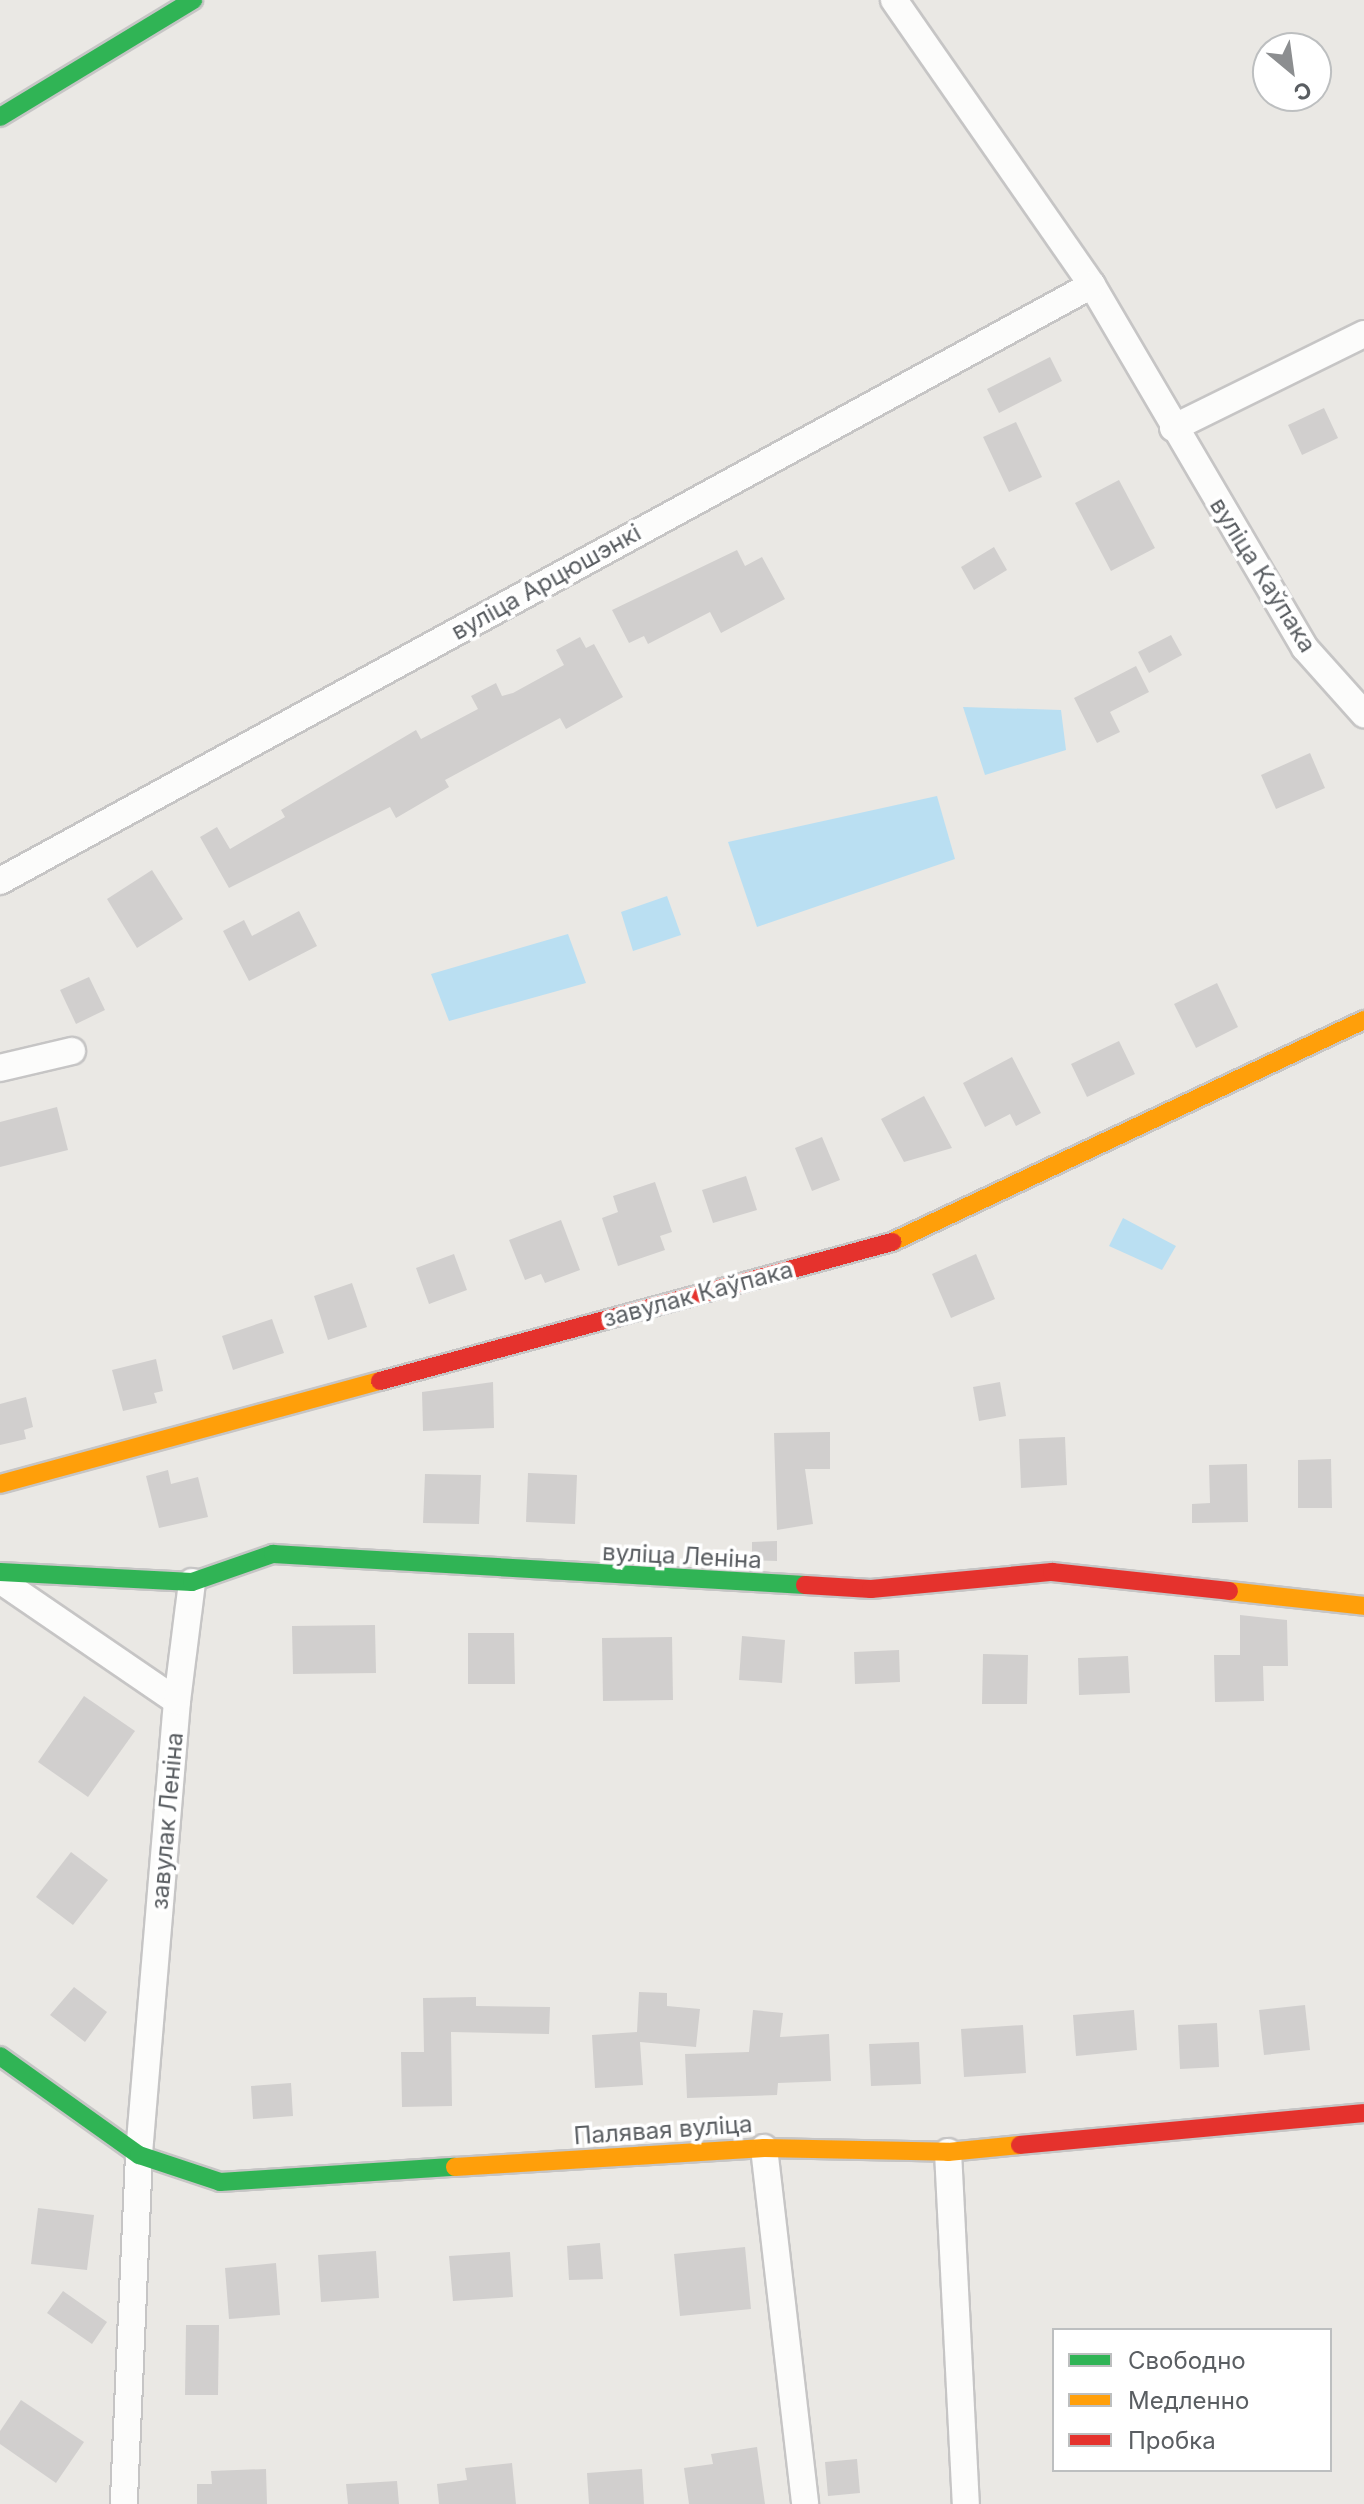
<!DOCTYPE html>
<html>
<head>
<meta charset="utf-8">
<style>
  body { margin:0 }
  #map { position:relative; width:1364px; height:2504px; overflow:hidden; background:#eae8e4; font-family:Inter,sans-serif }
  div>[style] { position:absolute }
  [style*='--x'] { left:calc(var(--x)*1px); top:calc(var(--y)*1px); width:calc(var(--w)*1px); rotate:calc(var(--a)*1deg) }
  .water>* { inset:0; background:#badff2 }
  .building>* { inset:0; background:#d1cfce }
  .roads { filter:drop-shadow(2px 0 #c6c5c5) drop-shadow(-2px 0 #c6c5c5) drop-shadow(0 2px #c6c5c5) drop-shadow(0 -2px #c6c5c5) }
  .street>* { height:26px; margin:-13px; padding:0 13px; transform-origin:13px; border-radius:13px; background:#fcfcfb }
  .fast>* { height:18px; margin:-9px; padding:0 9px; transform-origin:9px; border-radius:9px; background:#30b455 }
  .slow>* { height:18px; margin:-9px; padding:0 9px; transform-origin:9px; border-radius:9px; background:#ff9f0a }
  .jam>* { height:18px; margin:-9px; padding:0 9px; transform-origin:9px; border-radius:9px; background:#e5322d }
  span { translate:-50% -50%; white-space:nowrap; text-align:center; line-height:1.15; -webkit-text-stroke:7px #fff; paint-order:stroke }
  .street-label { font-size:24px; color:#5a5e62 }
  .legend { position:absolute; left:1052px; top:2328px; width:280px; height:144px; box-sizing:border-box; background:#fff; border:2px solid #bdbfc0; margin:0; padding:10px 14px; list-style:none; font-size:24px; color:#5a5e62 }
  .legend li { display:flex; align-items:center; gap:16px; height:40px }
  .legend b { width:40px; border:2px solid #bdbfc0 }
  .north { position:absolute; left:1252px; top:32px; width:80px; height:80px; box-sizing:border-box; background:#fff; border:2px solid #bdbfc0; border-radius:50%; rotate:151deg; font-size:22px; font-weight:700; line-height:32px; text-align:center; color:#5a5e62 }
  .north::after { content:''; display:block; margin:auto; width:28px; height:36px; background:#8c8e90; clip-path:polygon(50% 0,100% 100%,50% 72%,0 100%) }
</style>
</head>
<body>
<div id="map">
  <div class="water">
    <i style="clip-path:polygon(963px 707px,1061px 710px,1066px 750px,985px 775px)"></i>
    <i style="clip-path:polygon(937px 796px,955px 859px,757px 927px,728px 842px)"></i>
    <i style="clip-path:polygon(667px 896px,681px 935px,633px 951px,621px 912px)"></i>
    <i style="clip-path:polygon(568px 934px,586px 983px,449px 1021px,431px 974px)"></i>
    <i style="clip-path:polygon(1123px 1218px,1176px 1246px,1162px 1270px,1109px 1246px)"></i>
  </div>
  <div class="building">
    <i style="clip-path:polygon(1050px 357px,1062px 381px,999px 413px,987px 389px)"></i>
    <i style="clip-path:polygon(1324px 408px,1338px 438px,1302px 455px,1288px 425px)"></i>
    <i style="clip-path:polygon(1016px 422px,1042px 477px,1009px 492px,983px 437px)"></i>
    <i style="clip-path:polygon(1119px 480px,1155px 548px,1111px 571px,1075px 503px)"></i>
    <i style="clip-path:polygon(994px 547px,1007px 570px,974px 590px,961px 567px)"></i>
    <i style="clip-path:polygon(737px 550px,745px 566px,762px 557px,785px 599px,721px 633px,710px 612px,648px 644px,644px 636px,629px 643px,612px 610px)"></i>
    <i style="clip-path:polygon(1171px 635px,1182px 655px,1149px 673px,1138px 652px)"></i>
    <i style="clip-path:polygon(580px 637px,586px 648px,594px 644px,623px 697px,566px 729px,560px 718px,445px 780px,449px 787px,396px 818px,390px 807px,229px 888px,200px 837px,217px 827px,230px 849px,285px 817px,281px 810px,416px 730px,421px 739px,478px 709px,471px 696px,496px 683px,502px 696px,513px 693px,564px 665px,556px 650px)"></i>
    <i style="clip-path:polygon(1136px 666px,1149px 692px,1110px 712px,1120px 732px,1097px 743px,1074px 698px)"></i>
    <i style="clip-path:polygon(1310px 753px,1325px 788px,1276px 809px,1261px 775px)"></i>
    <i style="clip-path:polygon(152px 870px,183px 919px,137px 948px,107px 899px)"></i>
    <i style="clip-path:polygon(299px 911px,317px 946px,249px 981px,223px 931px,244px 920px,252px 936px)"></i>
    <i style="clip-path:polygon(89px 977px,105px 1010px,76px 1024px,60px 990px)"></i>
    <i style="clip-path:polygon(1217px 983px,1238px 1027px,1196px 1048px,1174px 1004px)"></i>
    <i style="clip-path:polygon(1119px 1041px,1135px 1074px,1087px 1097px,1071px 1064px)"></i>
    <i style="clip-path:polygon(1012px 1057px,1041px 1113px,1016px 1126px,1010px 1114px,985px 1127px,963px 1083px)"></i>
    <i style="clip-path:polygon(924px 1096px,952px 1148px,904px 1162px,881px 1119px)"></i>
    <i style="clip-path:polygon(57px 1107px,68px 1150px,0 1167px,0 1122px)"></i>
    <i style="clip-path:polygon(822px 1137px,840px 1180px,812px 1191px,795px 1148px)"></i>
    <i style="clip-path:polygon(746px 1176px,757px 1210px,713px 1223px,702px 1190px)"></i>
    <i style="clip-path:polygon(655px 1182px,672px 1232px,660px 1236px,665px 1250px,618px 1266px,602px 1218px,618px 1212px,613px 1196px)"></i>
    <i style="clip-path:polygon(561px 1220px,580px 1270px,545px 1283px,541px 1274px,525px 1280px,509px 1240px)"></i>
    <i style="clip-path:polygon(454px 1254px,467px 1290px,429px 1304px,416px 1268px)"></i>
    <i style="clip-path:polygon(976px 1254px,995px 1299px,951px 1318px,932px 1274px)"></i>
    <i style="clip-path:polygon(352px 1283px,367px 1327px,328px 1340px,314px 1296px)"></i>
    <i style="clip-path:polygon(272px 1319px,284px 1353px,233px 1370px,222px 1336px)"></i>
    <i style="clip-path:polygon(156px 1359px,163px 1391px,154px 1393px,157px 1403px,123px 1411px,112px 1370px)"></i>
    <i style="clip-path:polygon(493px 1382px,494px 1428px,423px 1431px,422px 1392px)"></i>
    <i style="clip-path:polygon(1000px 1382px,1006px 1416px,979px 1421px,973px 1387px)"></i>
    <i style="clip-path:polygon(26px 1397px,33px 1427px,24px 1430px,26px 1439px,0 1445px,0 1404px)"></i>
    <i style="clip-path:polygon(830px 1432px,830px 1469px,805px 1469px,813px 1524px,777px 1530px,774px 1433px)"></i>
    <i style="clip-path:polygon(1065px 1437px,1067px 1485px,1021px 1488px,1019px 1439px)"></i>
    <i style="clip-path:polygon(1331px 1459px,1332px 1508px,1298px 1508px,1298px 1460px)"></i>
    <i style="clip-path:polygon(1247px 1464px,1248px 1522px,1192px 1523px,1192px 1504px,1210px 1503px,1209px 1465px)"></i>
    <i style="clip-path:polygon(168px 1470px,171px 1484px,198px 1477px,208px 1517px,159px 1528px,146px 1476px)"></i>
    <i style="clip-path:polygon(528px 1473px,577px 1475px,575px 1524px,526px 1522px)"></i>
    <i style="clip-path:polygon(425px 1474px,481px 1475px,479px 1524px,423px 1523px)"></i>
    <i style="clip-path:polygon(777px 1541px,777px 1561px,752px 1560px,752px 1542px)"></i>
    <i style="clip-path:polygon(1240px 1615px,1287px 1620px,1288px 1666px,1263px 1666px,1264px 1701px,1215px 1702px,1214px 1655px,1240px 1655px)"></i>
    <i style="clip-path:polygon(375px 1625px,376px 1673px,293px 1674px,292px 1626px)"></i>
    <i style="clip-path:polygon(468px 1633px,514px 1633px,515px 1684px,468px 1684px)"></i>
    <i style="clip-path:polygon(742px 1636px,785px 1640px,782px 1683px,739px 1680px)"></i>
    <i style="clip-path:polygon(672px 1637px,673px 1700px,603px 1701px,602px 1638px)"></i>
    <i style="clip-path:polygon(899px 1650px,900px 1682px,855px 1684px,854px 1652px)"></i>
    <i style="clip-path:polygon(983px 1654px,1028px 1655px,1027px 1704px,982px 1704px)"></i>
    <i style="clip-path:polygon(1128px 1656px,1130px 1693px,1079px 1695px,1078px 1658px)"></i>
    <i style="clip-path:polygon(84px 1696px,135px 1731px,88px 1797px,38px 1762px)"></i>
    <i style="clip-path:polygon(71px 1852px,108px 1880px,73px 1925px,36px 1897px)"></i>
    <i style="clip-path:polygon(74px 1987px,107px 2012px,85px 2042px,50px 2015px)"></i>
    <i style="clip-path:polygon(639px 1992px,667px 1993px,667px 2006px,700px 2009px,696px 2047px,640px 2042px,643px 2085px,595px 2088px,592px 2035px,637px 2032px)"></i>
    <i style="clip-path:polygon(476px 1997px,476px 2006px,550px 2007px,549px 2034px,451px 2032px,452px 2106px,402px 2107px,401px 2052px,424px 2052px,423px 1998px)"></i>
    <i style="clip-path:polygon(1305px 2005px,1310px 2050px,1264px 2055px,1259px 2010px)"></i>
    <i style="clip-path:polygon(753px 2010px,783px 2013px,780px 2037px,829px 2034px,831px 2081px,778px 2083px,777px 2095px,687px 2098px,685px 2054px,749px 2052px)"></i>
    <i style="clip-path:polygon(1134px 2010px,1137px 2050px,1076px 2056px,1073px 2015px)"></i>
    <i style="clip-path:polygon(1217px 2023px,1219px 2067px,1180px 2069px,1178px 2025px)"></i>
    <i style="clip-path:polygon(1023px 2025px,1026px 2073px,964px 2077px,961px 2029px)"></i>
    <i style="clip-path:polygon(919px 2042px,921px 2084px,871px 2086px,869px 2044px)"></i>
    <i style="clip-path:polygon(291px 2083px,293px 2116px,253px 2119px,251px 2086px)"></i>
    <i style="clip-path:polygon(38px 2208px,94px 2215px,87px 2270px,31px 2264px)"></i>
    <i style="clip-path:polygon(600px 2243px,603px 2279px,569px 2280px,567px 2246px)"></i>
    <i style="clip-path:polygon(745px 2247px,751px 2309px,680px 2316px,674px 2254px)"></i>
    <i style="clip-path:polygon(376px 2251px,379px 2298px,321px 2302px,318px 2255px)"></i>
    <i style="clip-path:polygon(510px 2252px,513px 2297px,453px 2301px,449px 2256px)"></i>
    <i style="clip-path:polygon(276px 2263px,280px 2315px,229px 2319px,225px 2268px)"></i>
    <i style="clip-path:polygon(63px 2291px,107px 2322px,92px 2344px,47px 2313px)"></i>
    <i style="clip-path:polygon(186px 2325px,219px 2325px,218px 2395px,185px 2395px)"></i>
    <i style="clip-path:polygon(21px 2400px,84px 2442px,56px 2483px,0 2444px,0 2431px)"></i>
    <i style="clip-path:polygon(757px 2447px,765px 2504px,689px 2504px,684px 2468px,713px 2464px,711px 2454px)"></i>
    <i style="clip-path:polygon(857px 2459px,860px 2493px,828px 2496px,825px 2462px)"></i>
    <i style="clip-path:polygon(512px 2463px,516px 2504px,439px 2504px,437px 2484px,467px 2480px,465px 2468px)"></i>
    <i style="clip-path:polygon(266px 2469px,267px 2504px,197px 2504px,197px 2484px,212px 2484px,211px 2471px)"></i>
    <i style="clip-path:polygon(642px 2469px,644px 2504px,589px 2504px,587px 2473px)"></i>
    <i style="clip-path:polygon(397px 2481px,399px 2504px,348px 2504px,346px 2484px)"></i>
  </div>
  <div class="roads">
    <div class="street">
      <i style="--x:894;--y:0;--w:347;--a:55.2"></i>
      <i style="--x:1092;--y:285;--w:421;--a:59.6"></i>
      <i style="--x:1305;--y:648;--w:89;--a:48.2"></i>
      <i style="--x:1173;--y:428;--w:213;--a:-26.2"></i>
      <i style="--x:0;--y:881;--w:1244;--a:-28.63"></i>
      <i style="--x:0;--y:1068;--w:74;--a:-13.3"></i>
      <i style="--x:0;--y:1580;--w:214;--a:34.4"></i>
      <i style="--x:177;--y:1701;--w:456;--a:94.8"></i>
      <i style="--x:139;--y:2155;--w:349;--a:92.5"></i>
      <i style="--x:177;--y:1701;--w:120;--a:-82.8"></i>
      <i style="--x:764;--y:2148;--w:358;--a:83.4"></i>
      <i style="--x:948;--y:2152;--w:352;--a:87.1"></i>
    </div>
    <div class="fast">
      <i style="--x:0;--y:117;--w:226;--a:-31.2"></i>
      <i style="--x:0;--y:1572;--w:192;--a:3"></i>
      <i style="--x:192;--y:1582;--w:86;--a:-19.1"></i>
      <i style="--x:273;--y:1554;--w:533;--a:3.33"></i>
      <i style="--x:0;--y:2056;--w:171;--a:35.5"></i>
      <i style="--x:139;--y:2155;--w:85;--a:18.4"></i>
      <i style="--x:220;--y:2182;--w:235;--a:-3.7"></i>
    </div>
    <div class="slow">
      <i style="--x:892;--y:1242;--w:522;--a:-25.19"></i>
      <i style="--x:0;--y:1484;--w:394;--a:-15.2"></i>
      <i style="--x:1229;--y:1591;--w:136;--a:6.3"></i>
      <i style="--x:455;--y:2167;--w:310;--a:-3.5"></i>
      <i style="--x:764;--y:2148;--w:184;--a:1.2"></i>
      <i style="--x:948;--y:2152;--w:72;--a:-5.6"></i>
    </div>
    <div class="jam">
      <i style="--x:380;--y:1381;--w:531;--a:-15.19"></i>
      <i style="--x:805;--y:1585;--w:66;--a:3.5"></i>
      <i style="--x:871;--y:1589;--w:182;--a:-5.4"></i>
      <i style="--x:1052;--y:1572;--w:178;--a:6.1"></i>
      <i style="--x:1020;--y:2145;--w:345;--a:-5.3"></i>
    </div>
  </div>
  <div class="street-label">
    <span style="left:1263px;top:575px;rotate:58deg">вуліца Каўпака</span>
    <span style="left:546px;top:582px;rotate:-29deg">вуліца Арцюшэнкі</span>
    <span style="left:698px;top:1294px;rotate:-15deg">завулак Каўпака</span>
    <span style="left:682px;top:1556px;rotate:3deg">вуліца Леніна</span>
    <span style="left:167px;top:1821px;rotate:-85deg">завулак Леніна</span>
    <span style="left:663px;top:2130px;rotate:-4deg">Палявая вуліца</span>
  </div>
  <ul class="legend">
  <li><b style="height:10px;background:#30b455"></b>Свободно</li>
  <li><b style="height:10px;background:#ff9f0a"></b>Медленно</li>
  <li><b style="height:10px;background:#e5322d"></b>Пробка</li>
  </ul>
  <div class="north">С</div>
</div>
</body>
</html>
